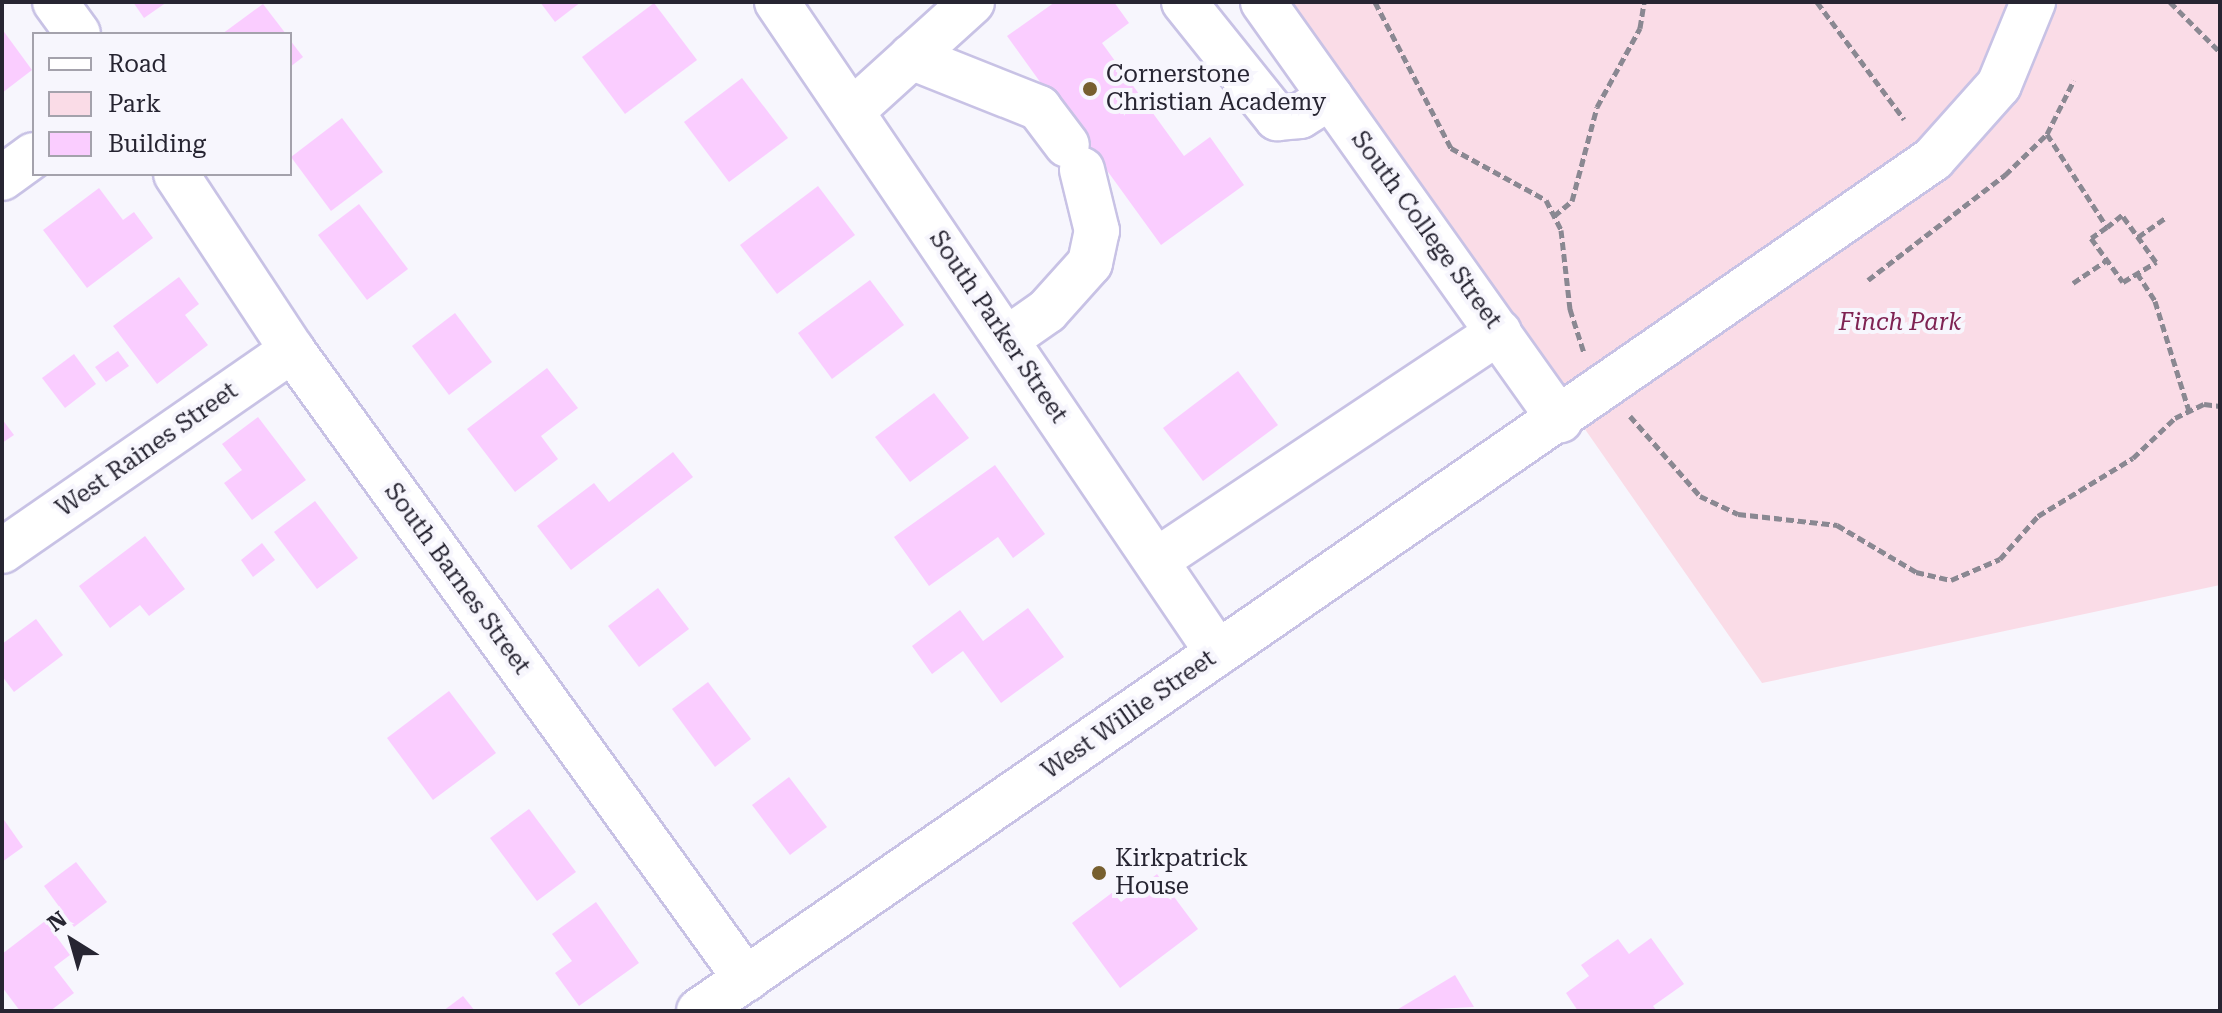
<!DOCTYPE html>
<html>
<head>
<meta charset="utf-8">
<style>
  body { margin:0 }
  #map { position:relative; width:2222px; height:1013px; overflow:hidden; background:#f7f6fd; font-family:"Roboto Serif",serif }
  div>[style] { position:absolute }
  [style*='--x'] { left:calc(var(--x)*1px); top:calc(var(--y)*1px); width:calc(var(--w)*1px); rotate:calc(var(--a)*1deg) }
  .green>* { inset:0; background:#fadce7 }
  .building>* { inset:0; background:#facdff }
  .path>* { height:5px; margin-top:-2.5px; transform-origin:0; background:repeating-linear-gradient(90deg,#8a8892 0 8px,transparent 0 12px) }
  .roads { filter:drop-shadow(2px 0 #c8c2e5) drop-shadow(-2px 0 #c8c2e5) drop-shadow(0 2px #c8c2e5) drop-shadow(0 -2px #c8c2e5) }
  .minor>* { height:44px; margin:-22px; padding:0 22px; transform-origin:22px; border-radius:22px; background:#fff }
  .dots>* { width:22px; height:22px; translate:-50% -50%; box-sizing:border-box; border:4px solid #f7f6fd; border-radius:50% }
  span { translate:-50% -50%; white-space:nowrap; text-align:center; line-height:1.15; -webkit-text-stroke:8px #f7f6fd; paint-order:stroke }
  .poi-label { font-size:24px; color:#272532 }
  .left { translate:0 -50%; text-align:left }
  .street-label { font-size:24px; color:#272532 }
  .park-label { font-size:24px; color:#7f2353; font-style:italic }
  .frame { position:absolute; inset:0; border:4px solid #272532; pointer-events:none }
  .legend { position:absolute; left:32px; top:32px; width:260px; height:144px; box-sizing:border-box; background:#f7f6fd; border:2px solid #a4a2ac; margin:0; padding:10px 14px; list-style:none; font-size:24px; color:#272532 }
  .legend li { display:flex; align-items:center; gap:16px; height:40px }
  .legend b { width:40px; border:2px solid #a4a2ac }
  .north { position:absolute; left:32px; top:901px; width:80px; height:80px; -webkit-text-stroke:6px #f7f6fd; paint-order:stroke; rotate:323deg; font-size:22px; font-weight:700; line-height:32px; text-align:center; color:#272532 }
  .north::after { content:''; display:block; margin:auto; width:28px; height:36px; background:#272532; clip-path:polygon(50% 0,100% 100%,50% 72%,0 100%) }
</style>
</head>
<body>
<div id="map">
  <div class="green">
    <i style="clip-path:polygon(1287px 2px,2220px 2px,2220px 585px,1762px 683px)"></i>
  </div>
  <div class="building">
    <i style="clip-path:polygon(133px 2px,167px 2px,144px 18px)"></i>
    <i style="clip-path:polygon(540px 2px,581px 2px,555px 22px)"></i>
    <i style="clip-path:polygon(1055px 2px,1114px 2px,1129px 23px,1102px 43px,1184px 156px,1210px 137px,1244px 185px,1161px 245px,1098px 158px,1068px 179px,1052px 156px,1079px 136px,1007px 36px)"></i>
    <i style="clip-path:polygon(654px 3px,697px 60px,625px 114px,582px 57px)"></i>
    <i style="clip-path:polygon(263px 4px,286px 34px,222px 34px)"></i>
    <i style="clip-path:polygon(2px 29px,32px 70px,2px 93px)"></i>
    <i style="clip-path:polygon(290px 40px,303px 57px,290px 67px)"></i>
    <i style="clip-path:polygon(742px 78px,788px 138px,729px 182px,684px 122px)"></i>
    <i style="clip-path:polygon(342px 118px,383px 172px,331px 211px,291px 157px)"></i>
    <i style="clip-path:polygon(818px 186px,855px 235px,777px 294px,740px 245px)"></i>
    <i style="clip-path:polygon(99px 188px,123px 220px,134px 212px,153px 238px,87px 288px,43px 230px)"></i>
    <i style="clip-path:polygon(359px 204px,408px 269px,367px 300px,318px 235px)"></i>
    <i style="clip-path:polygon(179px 277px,199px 304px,185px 315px,208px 345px,157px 384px,113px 326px)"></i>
    <i style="clip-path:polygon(870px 280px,904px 325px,832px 379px,798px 333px)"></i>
    <i style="clip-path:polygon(455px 313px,492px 362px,449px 395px,412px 346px)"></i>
    <i style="clip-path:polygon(118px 351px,129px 366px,106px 382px,95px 367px)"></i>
    <i style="clip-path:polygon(74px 354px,96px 384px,65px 408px,42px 378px)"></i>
    <i style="clip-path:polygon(547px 368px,578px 408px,541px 436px,558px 459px,515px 492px,467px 429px)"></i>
    <i style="clip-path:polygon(1238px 371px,1278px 425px,1203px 481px,1163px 428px)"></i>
    <i style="clip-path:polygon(934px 393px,969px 438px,910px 482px,875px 437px)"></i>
    <i style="clip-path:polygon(258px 417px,306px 480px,252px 520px,224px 483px,242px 470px,222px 444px)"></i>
    <i style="clip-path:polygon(2px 419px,14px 435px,2px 443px)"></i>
    <i style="clip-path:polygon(673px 452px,693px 477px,571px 570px,537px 526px,594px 483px,609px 502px)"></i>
    <i style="clip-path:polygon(995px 465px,1045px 534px,1013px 558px,998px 537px,929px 586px,894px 537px)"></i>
    <i style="clip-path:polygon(315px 501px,358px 558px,317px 589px,274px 532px)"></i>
    <i style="clip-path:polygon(145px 536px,185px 589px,149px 616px,140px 605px,110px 628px,79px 586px)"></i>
    <i style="clip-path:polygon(262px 543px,275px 560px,253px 577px,241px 560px)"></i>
    <i style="clip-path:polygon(658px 588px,689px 629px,639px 667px,608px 626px)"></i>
    <i style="clip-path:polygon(1028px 608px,1064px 657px,1001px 703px,963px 651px,932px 674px,912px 646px,960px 610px,983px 641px)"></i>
    <i style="clip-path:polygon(36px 619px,63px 655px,14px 692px,2px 676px,2px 644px)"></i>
    <i style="clip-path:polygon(708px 682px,751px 739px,715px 767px,672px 709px)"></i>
    <i style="clip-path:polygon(449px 691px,496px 753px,433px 800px,387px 738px)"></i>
    <i style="clip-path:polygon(789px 777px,827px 827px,790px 855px,752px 805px)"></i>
    <i style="clip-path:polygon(529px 809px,576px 872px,537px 901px,490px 838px)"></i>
    <i style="clip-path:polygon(2px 817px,23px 847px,2px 862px)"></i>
    <i style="clip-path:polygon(76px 862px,107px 902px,74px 927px,44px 886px)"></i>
    <i style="clip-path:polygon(1157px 874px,1198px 929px,1120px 988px,1072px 923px,1113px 892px,1121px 902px)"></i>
    <i style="clip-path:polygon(596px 902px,639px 963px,579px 1006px,555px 973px,572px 961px,552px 934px)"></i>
    <i style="clip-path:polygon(45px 921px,70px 955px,54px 967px,74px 993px,50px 1011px,20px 1011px,2px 987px,2px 954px)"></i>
    <i style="clip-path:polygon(1651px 938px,1684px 984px,1653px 1006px,1657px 1011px,1578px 1011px,1566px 993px,1589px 976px,1581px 965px,1618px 939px,1629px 954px)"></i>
    <i style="clip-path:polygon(1455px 975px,1474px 1007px,1395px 1011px)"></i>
    <i style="clip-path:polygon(463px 996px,475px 1011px,443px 1011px)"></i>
  </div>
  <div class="path">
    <i style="--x:1375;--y:2;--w:165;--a:62.5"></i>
    <i style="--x:1451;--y:148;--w:108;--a:28.7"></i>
    <i style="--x:1546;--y:200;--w:34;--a:63"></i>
    <i style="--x:1561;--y:230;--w:80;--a:83.5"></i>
    <i style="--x:1570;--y:309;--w:46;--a:72.3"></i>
    <i style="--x:1817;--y:2;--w:146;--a:53.4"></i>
    <i style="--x:2170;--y:2;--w:71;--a:45"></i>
    <i style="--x:2047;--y:134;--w:111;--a:57.2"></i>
    <i style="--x:2107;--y:227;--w:19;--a:145"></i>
    <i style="--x:2091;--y:238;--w:54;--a:54"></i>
    <i style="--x:2123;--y:282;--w:39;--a:-31"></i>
    <i style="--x:2156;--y:262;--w:58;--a:-125.9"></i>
    <i style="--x:2122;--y:215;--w:19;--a:141"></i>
    <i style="--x:1554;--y:216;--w:23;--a:-40"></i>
    <i style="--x:1572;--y:201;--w:97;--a:-75.1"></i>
    <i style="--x:1597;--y:107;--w:90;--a:-61.4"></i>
    <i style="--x:1640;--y:28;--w:26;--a:-81"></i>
    <i style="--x:2138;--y:237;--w:35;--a:-35"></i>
    <i style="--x:2137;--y:273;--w:33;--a:57"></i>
    <i style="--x:2155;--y:301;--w:115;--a:72.8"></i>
    <i style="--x:1868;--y:280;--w:173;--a:-37.5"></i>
    <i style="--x:2005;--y:175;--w:59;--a:-44.3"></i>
    <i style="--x:2047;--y:134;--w:60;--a:-63.4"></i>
    <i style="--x:2073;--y:283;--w:41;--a:-34.1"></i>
    <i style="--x:1630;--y:416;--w:106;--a:48.8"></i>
    <i style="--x:1700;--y:496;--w:42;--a:25.3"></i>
    <i style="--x:1738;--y:514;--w:100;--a:6.3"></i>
    <i style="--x:1837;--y:525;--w:92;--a:30.7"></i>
    <i style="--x:1916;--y:572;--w:36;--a:13"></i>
    <i style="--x:1951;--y:580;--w:53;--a:-23.2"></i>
    <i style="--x:2000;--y:559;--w:57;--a:-48.5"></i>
    <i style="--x:2038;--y:516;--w:111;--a:-31.4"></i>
    <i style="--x:2133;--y:458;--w:58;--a:-43.6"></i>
    <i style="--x:2175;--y:418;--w:32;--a:-26"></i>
    <i style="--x:2204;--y:404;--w:16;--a:7"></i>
  </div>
  <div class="roads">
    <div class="minor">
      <i style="--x:55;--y:2;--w:39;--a:54"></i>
      <i style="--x:777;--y:2;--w:786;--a:55.89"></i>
      <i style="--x:1184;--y:2;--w:149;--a:51.3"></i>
      <i style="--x:1277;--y:118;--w:23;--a:-5"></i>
      <i style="--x:1300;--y:116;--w:36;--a:-32"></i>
      <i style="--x:1263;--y:2;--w:513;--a:54.61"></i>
      <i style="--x:911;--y:57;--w:138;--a:21.7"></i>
      <i style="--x:1039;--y:108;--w:46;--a:52.9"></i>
      <i style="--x:852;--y:111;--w:162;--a:-42.2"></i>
      <i style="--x:176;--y:174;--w:211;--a:56.6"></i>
      <i style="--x:292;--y:350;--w:776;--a:54.18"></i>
      <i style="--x:2;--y:178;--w:39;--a:-36"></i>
      <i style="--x:1007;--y:339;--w:49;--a:-35"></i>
      <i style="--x:1047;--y:311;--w:64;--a:-48.1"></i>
      <i style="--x:1090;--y:263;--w:33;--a:-78"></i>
      <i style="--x:1097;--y:231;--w:63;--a:-103.8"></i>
      <i style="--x:2;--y:551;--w:353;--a:-34.7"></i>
      <i style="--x:1157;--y:560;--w:411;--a:-33.7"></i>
      <i style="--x:699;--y:1011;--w:1500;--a:-34.62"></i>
      <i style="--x:1933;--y:159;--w:99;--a:-48.3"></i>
      <i style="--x:1999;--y:85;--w:90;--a:-67.7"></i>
    </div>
  </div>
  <div class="dots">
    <i style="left:1090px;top:89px;background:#775f2f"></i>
    <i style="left:1099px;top:873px;background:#775f2f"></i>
  </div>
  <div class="poi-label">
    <span class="left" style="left:1106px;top:89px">Cornerstone<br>Christian Academy</span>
    <span class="left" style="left:1115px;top:873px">Kirkpatrick<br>House</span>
  </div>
  <div class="street-label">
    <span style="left:1426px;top:230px;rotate:54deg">South College Street</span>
    <span style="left:998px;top:327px;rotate:56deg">South Parker Street</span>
    <span style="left:147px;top:450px;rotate:-35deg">West Raines Street</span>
    <span style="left:457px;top:579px;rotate:54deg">South Barnes Street</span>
    <span style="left:1129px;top:715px;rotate:-35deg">West Willie Street</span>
  </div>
  <div class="park-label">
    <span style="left:1900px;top:323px">Finch Park</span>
  </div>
  <div class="frame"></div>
  <ul class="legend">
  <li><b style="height:10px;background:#fff"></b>Road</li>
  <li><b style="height:22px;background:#fadce7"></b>Park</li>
  <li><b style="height:22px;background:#facdff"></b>Building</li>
  </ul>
  <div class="north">N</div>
</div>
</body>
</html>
